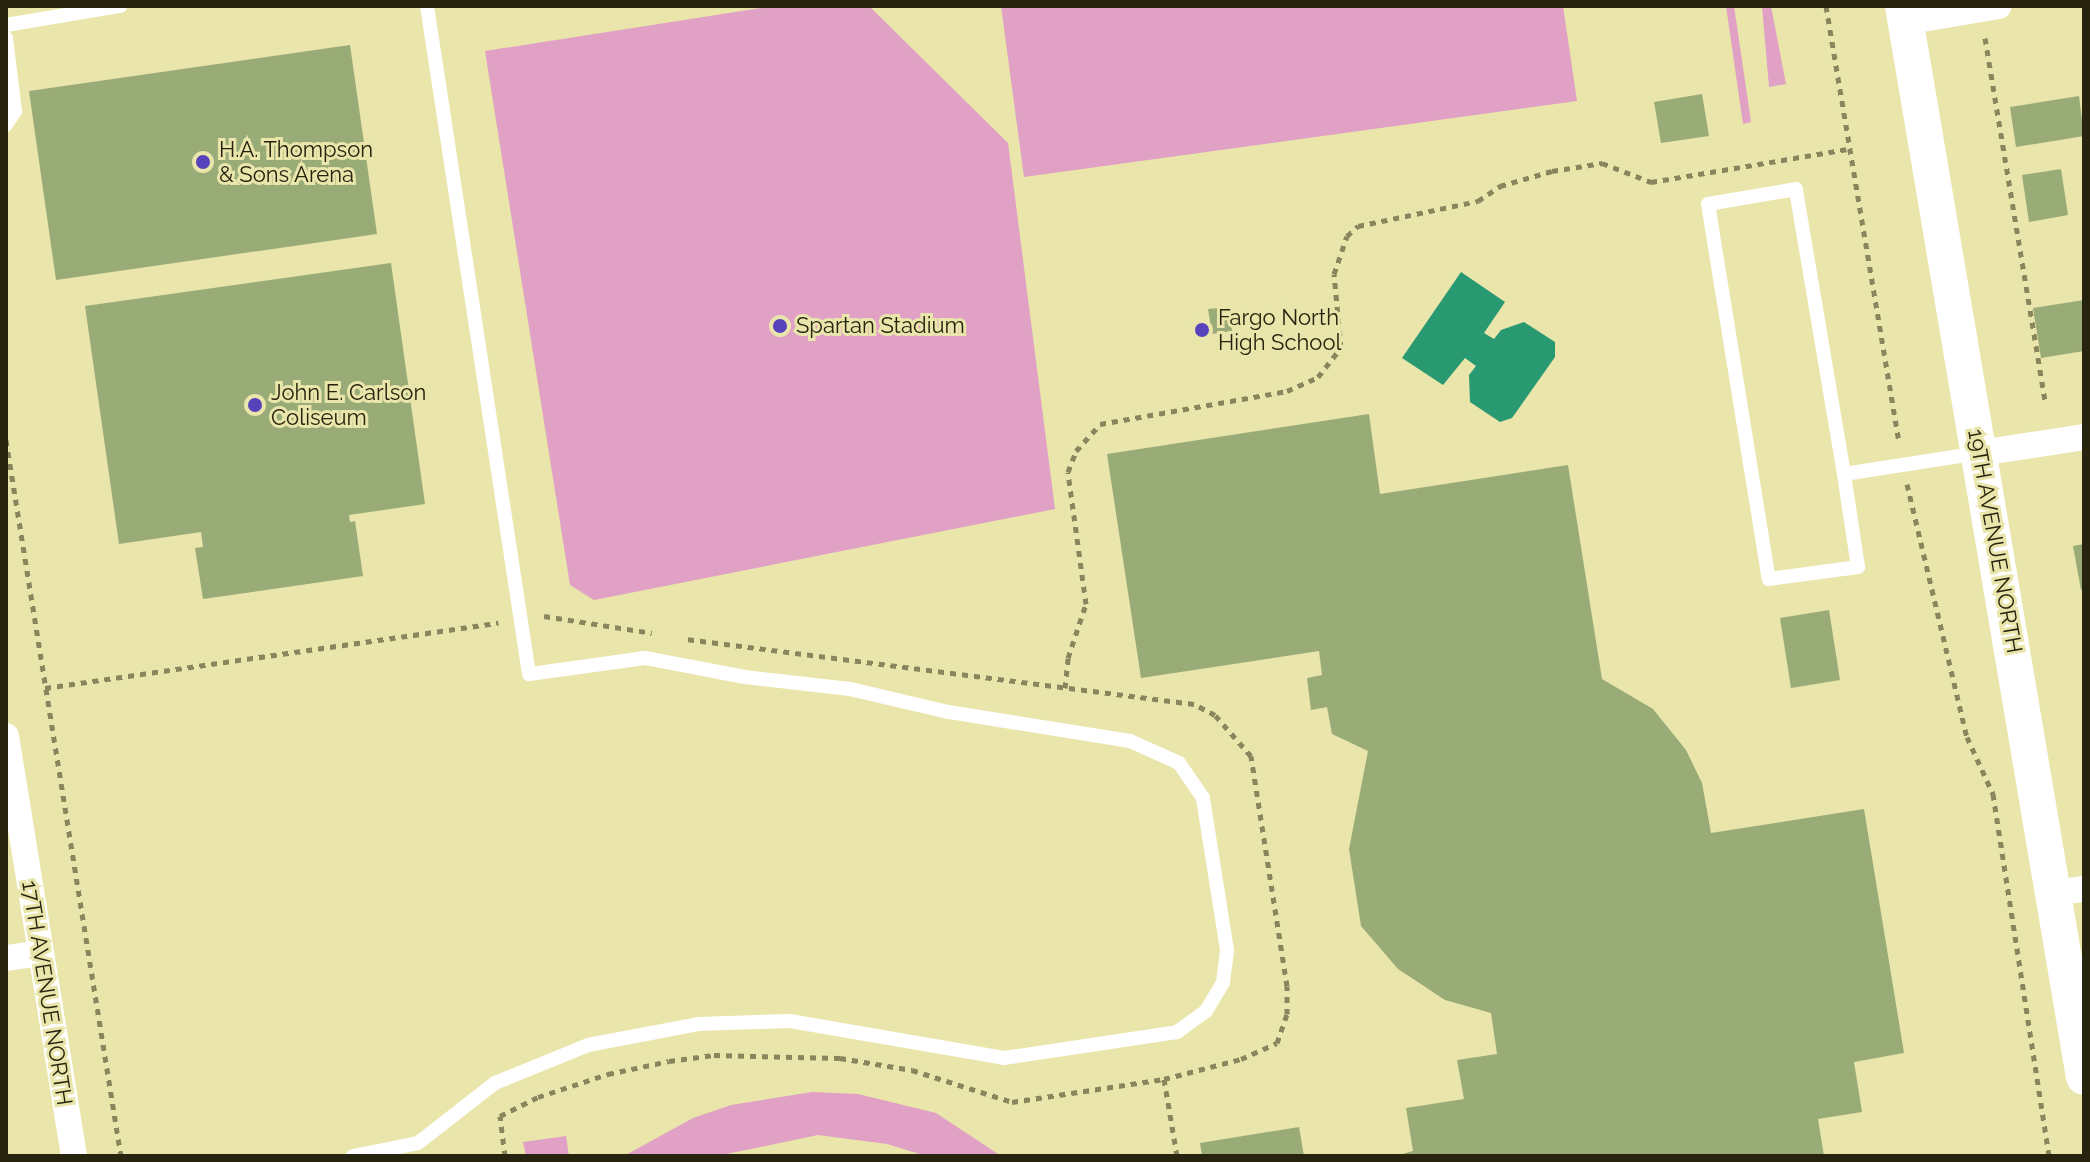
<!DOCTYPE html>
<html>
<head>
<meta charset="utf-8">
<style>
  body { margin:0 }
  #map { position:relative; width:2090px; height:1162px; overflow:hidden; background:#e9e5ab; font-family:Raleway,sans-serif }
  div>[style] { position:absolute }
  [style*='--x'] { left:calc(var(--x)*1px); top:calc(var(--y)*1px); width:calc(var(--w)*1px); rotate:calc(var(--a)*1deg) }
  .green>* { inset:0; background:#e0a1c5 }
  .water>* { inset:0; background:#299972 }
  .building>* { inset:0; background:#99ac78 }
  .path>* { height:5px; margin-top:-2.5px; transform-origin:0; background:repeating-linear-gradient(90deg,#89865e 0 6px,transparent 0 12px) }
  .lane>* { height:14px; margin:-7px; padding:0 7px; transform-origin:7px; border-radius:7px; background:#fff }
  .street>* { height:26px; margin:-13px; padding:0 13px; transform-origin:13px; border-radius:13px; background:#fff }
  .secondary>* { height:36px; margin:-18px; padding:0 18px; transform-origin:18px; border-radius:18px; background:#fff }
  .dots>* { width:22px; height:22px; translate:-50% -50%; box-sizing:border-box; border:4px solid #e9e5ab; border-radius:50% }
  span { translate:-50% -50%; white-space:nowrap; text-align:center; line-height:1.15; -webkit-text-stroke:6px #e9e5ab; paint-order:stroke }
  .poi-label { font-size:22px; color:#26240e }
  .left { translate:0 -50%; text-align:left }
  .street-label { font-size:22px; color:#26240e }
  .frame { position:absolute; inset:0; border:8px solid #26240e; pointer-events:none }
</style>
</head>
<body>
<div id="map">
  <div class="green">
    <i style="clip-path:polygon(774px 6px,869px 6px,1008px 143px,1055px 509px,594px 600px,570px 585px,485px 51px)"></i>
    <i style="clip-path:polygon(1001px 6px,1563px 6px,1577px 101px,1024px 177px)"></i>
    <i style="clip-path:polygon(1726px 6px,1734px 6px,1751px 122px,1743px 124px)"></i>
    <i style="clip-path:polygon(1762px 6px,1771px 6px,1786px 84px,1769px 87px)"></i>
    <i style="clip-path:polygon(812px 1092px,858px 1094px,936px 1113px,1001px 1156px,926px 1156px,887px 1144px,818px 1135px,717px 1156px,624px 1156px,693px 1118px,731px 1105px)"></i>
    <i style="clip-path:polygon(566px 1136px,569px 1156px,526px 1156px,523px 1142px)"></i>
  </div>
  <div class="water">
    <i style="clip-path:polygon(1461px 272px,1505px 302px,1484px 333px,1494px 339px,1501px 330px,1524px 322px,1555px 342px,1555px 357px,1512px 418px,1500px 422px,1470px 402px,1469px 375px,1476px 366px,1465px 358px,1443px 385px,1402px 358px)"></i>
  </div>
  <div class="building">
    <i style="clip-path:polygon(350px 45px,377px 234px,56px 280px,29px 91px)"></i>
    <i style="clip-path:polygon(1702px 94px,1709px 136px,1661px 143px,1654px 102px)"></i>
    <i style="clip-path:polygon(2079px 96px,2084px 136px,2016px 147px,2010px 107px)"></i>
    <i style="clip-path:polygon(2061px 169px,2068px 215px,2029px 222px,2022px 175px)"></i>
    <i style="clip-path:polygon(391px 263px,425px 504px,349px 515px,350px 522px,355px 521px,363px 576px,203px 599px,195px 548px,203px 547px,201px 532px,119px 544px,85px 306px)"></i>
    <i style="clip-path:polygon(2084px 300px,2084px 351px,2041px 358px,2033px 308px)"></i>
    <i style="clip-path:polygon(1229px 307px,1232px 331px,1212px 334px,1208px 309px)"></i>
    <i style="clip-path:polygon(1369px 414px,1380px 494px,1568px 465px,1602px 679px,1653px 709px,1686px 750px,1702px 783px,1711px 833px,1864px 809px,1904px 1053px,1854px 1062px,1862px 1112px,1818px 1119px,1824px 1156px,1395px 1156px,1413px 1151px,1406px 1108px,1464px 1099px,1457px 1060px,1497px 1054px,1491px 1013px,1445px 1000px,1398px 969px,1361px 926px,1349px 849px,1368px 751px,1332px 734px,1327px 707px,1311px 710px,1307px 678px,1322px 675px,1319px 651px,1141px 678px,1107px 454px)"></i>
    <i style="clip-path:polygon(2084px 544px,2084px 589px,2081px 590px,2073px 546px)"></i>
    <i style="clip-path:polygon(1829px 610px,1840px 680px,1791px 688px,1780px 618px)"></i>
    <i style="clip-path:polygon(1299px 1127px,1304px 1156px,1202px 1156px,1200px 1143px)"></i>
  </div>
  <div class="path">
    <i style="--x:1826;--y:6;--w:443;--a:80.5"></i>
    <i style="--x:1985;--y:38;--w:367;--a:80.6"></i>
    <i style="--x:6;--y:440;--w:725;--a:80.88"></i>
    <i style="--x:1907;--y:484;--w:260;--a:76.7"></i>
    <i style="--x:1967;--y:737;--w:63;--a:65.5"></i>
    <i style="--x:1993;--y:794;--w:366;--a:81.2"></i>
    <i style="--x:544;--y:616;--w:109;--a:8.9"></i>
    <i style="--x:45;--y:688;--w:458;--a:-8.2"></i>
    <i style="--x:1065;--y:688;--w:30;--a:-84"></i>
    <i style="--x:1068;--y:658;--w:57;--a:-71.6"></i>
    <i style="--x:1086;--y:604;--w:133;--a:-97.8"></i>
    <i style="--x:1068;--y:472;--w:22;--a:-69"></i>
    <i style="--x:1076;--y:451;--w:36;--a:-48"></i>
    <i style="--x:1100;--y:424;--w:190;--a:-10"></i>
    <i style="--x:1287;--y:391;--w:34;--a:-24"></i>
    <i style="--x:1318;--y:377;--w:37;--a:-52"></i>
    <i style="--x:1341;--y:348;--w:74;--a:-95.4"></i>
    <i style="--x:1334;--y:274;--w:40;--a:-71.1"></i>
    <i style="--x:1347;--y:236;--w:15;--a:-42"></i>
    <i style="--x:1358;--y:226;--w:123;--a:-11.8"></i>
    <i style="--x:1478;--y:201;--w:27;--a:-34"></i>
    <i style="--x:1500;--y:186;--w:54;--a:-16.1"></i>
    <i style="--x:1552;--y:171;--w:51;--a:-9.1"></i>
    <i style="--x:1602;--y:163;--w:53;--a:21.2"></i>
    <i style="--x:1651;--y:182;--w:201;--a:-9.5"></i>
    <i style="--x:1164;--y:1079;--w:78;--a:80.4"></i>
    <i style="--x:505;--y:1156;--w:40;--a:-97.1"></i>
    <i style="--x:500;--y:1116;--w:42;--a:-26.6"></i>
    <i style="--x:538;--y:1097;--w:74;--a:-18.2"></i>
    <i style="--x:608;--y:1074;--w:62;--a:-12"></i>
    <i style="--x:669;--y:1061;--w:45;--a:-7.6"></i>
    <i style="--x:714;--y:1055;--w:126;--a:1.4"></i>
    <i style="--x:840;--y:1058;--w:73;--a:9.5"></i>
    <i style="--x:912;--y:1070;--w:105;--a:17.7"></i>
    <i style="--x:1012;--y:1102;--w:154;--a:-8.6"></i>
    <i style="--x:1164;--y:1079;--w:80;--a:-14.6"></i>
    <i style="--x:1241;--y:1059;--w:39;--a:-24"></i>
    <i style="--x:1277;--y:1043;--w:31;--a:-71"></i>
    <i style="--x:1287;--y:1014;--w:28;--a:-90"></i>
    <i style="--x:1287;--y:986;--w:233;--a:-98.9"></i>
    <i style="--x:1251;--y:756;--w:55;--a:-131.3"></i>
    <i style="--x:1215;--y:715;--w:24;--a:-152"></i>
    <i style="--x:1194;--y:704;--w:512;--a:-172.71"></i>
  </div>
  <div class="lane">
    <i style="--x:6;--y:25;--w:116;--a:-9.5"></i>
    <i style="--x:6;--y:38;--w:74;--a:83"></i>
    <i style="--x:15;--y:111;--w:17;--a:123"></i>
    <i style="--x:1844;--y:474;--w:289;--a:-99.6"></i>
    <i style="--x:1796;--y:189;--w:89;--a:170.3"></i>
    <i style="--x:1708;--y:204;--w:380;--a:80.8"></i>
    <i style="--x:1769;--y:579;--w:90;--a:-7.7"></i>
    <i style="--x:1858;--y:567;--w:94;--a:-98.6"></i>
    <i style="--x:1844;--y:474;--w:137;--a:-8.8"></i>
    <i style="--x:353;--y:1156;--w:66;--a:-11.3"></i>
    <i style="--x:418;--y:1143;--w:98;--a:-37.9"></i>
    <i style="--x:495;--y:1083;--w:100;--a:-22.2"></i>
    <i style="--x:588;--y:1045;--w:112;--a:-10.8"></i>
    <i style="--x:698;--y:1024;--w:92;--a:-1.9"></i>
    <i style="--x:790;--y:1021;--w:217;--a:9.8"></i>
    <i style="--x:1004;--y:1058;--w:175;--a:-8.5"></i>
    <i style="--x:1177;--y:1032;--w:36;--a:-36"></i>
    <i style="--x:1206;--y:1011;--w:33;--a:-59"></i>
    <i style="--x:1223;--y:983;--w:33;--a:-83"></i>
    <i style="--x:1227;--y:950;--w:154;--a:-99"></i>
    <i style="--x:1203;--y:798;--w:42;--a:-124.4"></i>
    <i style="--x:1179;--y:763;--w:54;--a:-155.8"></i>
    <i style="--x:1130;--y:741;--w:184;--a:-170.9"></i>
    <i style="--x:948;--y:712;--w:101;--a:-166.8"></i>
    <i style="--x:850;--y:689;--w:106;--a:-173.5"></i>
    <i style="--x:745;--y:677;--w:102;--a:-169.2"></i>
    <i style="--x:645;--y:658;--w:117;--a:172.1"></i>
    <i style="--x:529;--y:674;--w:676;--a:-98.68"></i>
  </div>
  <div class="street">
    <i style="--x:1905;--y:22;--w:95;--a:-9.7"></i>
    <i style="--x:1980;--y:453;--w:105;--a:-8.7"></i>
    <i style="--x:6;--y:736;--w:425;--a:80.8"></i>
    <i style="--x:2054;--y:893;--w:30;--a:-8"></i>
    <i style="--x:6;--y:958;--w:34;--a:-8"></i>
  </div>
  <div class="secondary">
    <i style="--x:1903;--y:6;--w:1086;--a:80.41"></i>
  </div>
  <div class="dots">
    <i style="left:203px;top:162px;background:#5643bb"></i>
    <i style="left:780px;top:326px;background:#5643bb"></i>
    <i style="left:1202px;top:330px;background:#5643bb"></i>
    <i style="left:255px;top:405px;background:#5643bb"></i>
  </div>
  <div class="poi-label">
    <span class="left" style="left:219px;top:162px">H.A. Thompson<br>&amp; Sons Arena</span>
    <span class="left" style="left:1218px;top:330px">Fargo North<br>High School</span>
    <span class="left" style="left:796px;top:326px">Spartan Stadium</span>
    <span class="left" style="left:271px;top:405px">John E. Carlson<br>Coliseum</span>
  </div>
  <div class="street-label">
    <span style="left:1995px;top:541px;rotate:80deg">19TH AVENUE NORTH</span>
    <span style="left:47px;top:993px;rotate:81deg">17TH AVENUE NORTH</span>
  </div>
  <div class="frame"></div>
</div>
</body>
</html>
